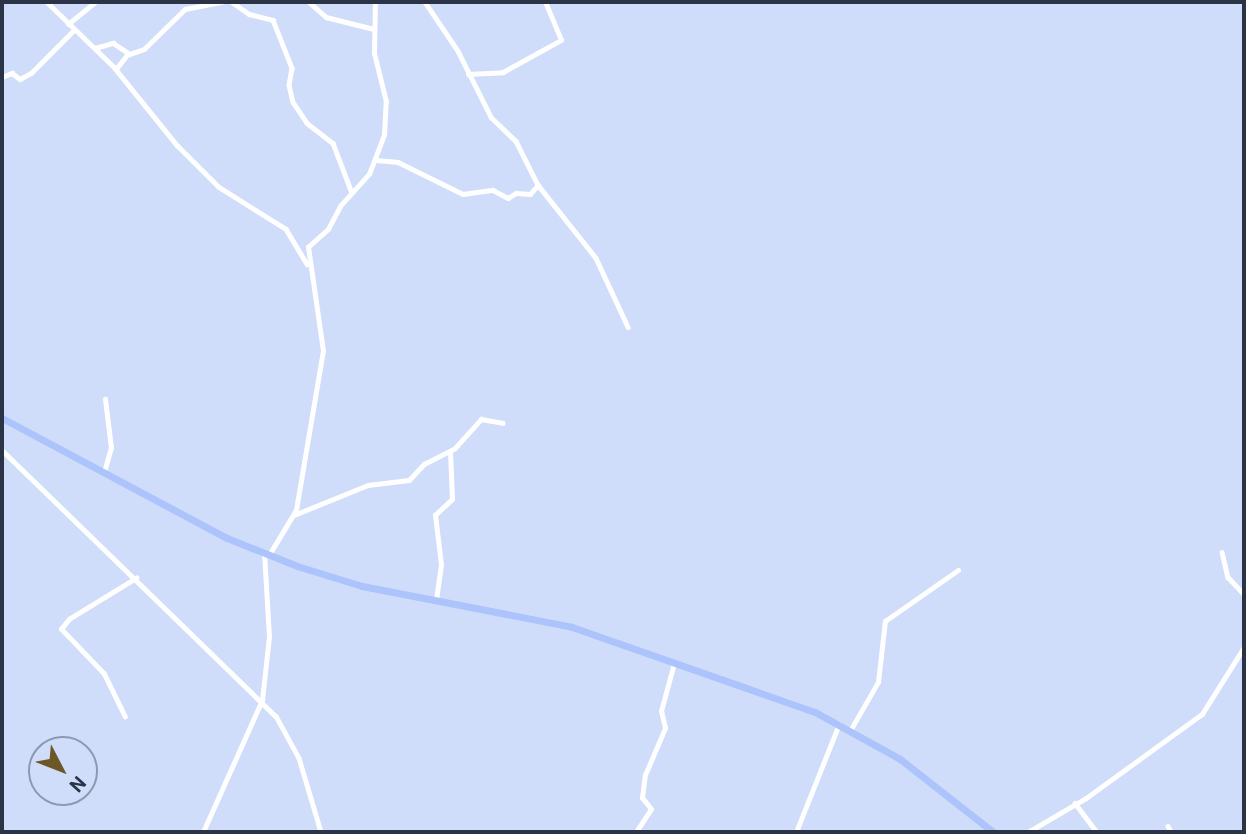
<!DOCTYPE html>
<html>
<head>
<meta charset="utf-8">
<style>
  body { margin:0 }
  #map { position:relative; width:1246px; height:834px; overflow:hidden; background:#cfddfa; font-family:Roboto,sans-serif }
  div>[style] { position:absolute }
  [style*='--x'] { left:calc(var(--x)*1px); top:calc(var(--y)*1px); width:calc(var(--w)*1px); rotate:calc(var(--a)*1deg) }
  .minor>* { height:4.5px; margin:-2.25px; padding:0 2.25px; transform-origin:2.25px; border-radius:2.25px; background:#fff }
  .trunk>* { height:7px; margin:-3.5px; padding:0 3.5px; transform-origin:3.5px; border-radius:3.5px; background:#acc4fb }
  span { translate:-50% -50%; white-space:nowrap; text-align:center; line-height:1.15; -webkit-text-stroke:7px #cfddfa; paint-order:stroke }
  .frame { position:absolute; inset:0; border:4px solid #2b3446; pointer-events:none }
  .north { position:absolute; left:28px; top:736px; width:70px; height:70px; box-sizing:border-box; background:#cfddfa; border:2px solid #8d99b2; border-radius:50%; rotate:132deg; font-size:19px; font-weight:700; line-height:28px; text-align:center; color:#2b3446 }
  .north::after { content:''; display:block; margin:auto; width:24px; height:32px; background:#6c5726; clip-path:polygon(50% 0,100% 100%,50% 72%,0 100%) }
</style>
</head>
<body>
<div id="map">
  <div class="minor">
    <i style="--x:47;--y:2;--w:93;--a:44.1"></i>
    <i style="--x:114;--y:67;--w:100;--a:51.1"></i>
    <i style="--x:177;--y:145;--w:59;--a:45"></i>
    <i style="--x:219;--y:187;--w:79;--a:32.1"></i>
    <i style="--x:286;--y:229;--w:41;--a:59"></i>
    <i style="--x:232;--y:2;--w:21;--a:35"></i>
    <i style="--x:249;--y:14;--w:25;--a:14"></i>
    <i style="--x:273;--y:20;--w:52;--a:68.4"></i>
    <i style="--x:292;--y:68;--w:17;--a:100"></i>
    <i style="--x:289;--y:85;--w:17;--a:77"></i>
    <i style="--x:293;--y:102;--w:25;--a:56"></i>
    <i style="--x:307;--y:123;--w:33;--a:38"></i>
    <i style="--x:333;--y:143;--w:53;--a:69.2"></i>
    <i style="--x:309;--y:2;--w:23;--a:41"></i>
    <i style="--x:326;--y:17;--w:49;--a:14"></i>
    <i style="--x:425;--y:2;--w:59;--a:56"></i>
    <i style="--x:458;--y:51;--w:74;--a:63.4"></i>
    <i style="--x:491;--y:117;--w:35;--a:44"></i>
    <i style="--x:516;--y:141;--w:49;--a:63.4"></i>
    <i style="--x:538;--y:185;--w:93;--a:51.5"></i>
    <i style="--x:596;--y:258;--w:76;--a:65.1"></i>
    <i style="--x:68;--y:24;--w:35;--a:-39"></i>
    <i style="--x:95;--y:48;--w:19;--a:-16"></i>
    <i style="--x:113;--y:43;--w:20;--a:33"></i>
    <i style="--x:116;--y:69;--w:18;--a:-52"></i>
    <i style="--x:127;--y:55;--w:18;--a:-19"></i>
    <i style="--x:144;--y:49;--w:57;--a:-44.3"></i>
    <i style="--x:185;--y:9;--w:38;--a:-11"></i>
    <i style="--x:468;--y:74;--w:35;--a:-3"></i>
    <i style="--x:503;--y:72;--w:66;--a:-28.9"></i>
    <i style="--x:561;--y:40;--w:41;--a:-112.8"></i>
    <i style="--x:2;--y:77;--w:11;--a:-22"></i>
    <i style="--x:12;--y:73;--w:10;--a:37"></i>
    <i style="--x:20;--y:79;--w:13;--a:-29"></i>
    <i style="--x:31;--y:73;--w:59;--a:-45"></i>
    <i style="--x:376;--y:160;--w:22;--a:5"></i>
    <i style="--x:398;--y:162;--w:72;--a:26.2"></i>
    <i style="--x:463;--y:194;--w:30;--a:-8"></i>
    <i style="--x:493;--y:190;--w:17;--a:28"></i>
    <i style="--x:508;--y:198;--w:9;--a:-32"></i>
    <i style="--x:516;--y:193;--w:14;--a:4"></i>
    <i style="--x:530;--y:194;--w:12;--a:-48"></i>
    <i style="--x:2;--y:450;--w:382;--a:44.2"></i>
    <i style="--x:276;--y:716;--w:48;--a:61.3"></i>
    <i style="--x:299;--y:758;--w:77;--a:73.4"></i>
    <i style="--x:104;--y:472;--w:25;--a:-74"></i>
    <i style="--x:111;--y:448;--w:49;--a:-97"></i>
    <i style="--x:294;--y:515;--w:80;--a:-22.1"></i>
    <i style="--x:368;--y:485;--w:41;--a:-7"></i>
    <i style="--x:409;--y:480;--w:22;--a:-47"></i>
    <i style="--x:424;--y:464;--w:35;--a:-27"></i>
    <i style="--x:455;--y:448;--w:39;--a:-48"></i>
    <i style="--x:481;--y:419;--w:22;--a:10"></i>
    <i style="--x:1222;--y:552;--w:26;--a:77"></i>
    <i style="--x:1228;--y:577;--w:23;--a:47"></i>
    <i style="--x:269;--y:555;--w:52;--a:-59"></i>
    <i style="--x:296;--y:510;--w:161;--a:-80.4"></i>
    <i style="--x:323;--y:351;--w:105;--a:-98.2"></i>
    <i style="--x:308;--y:247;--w:27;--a:-42"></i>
    <i style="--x:328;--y:229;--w:26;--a:-62"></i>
    <i style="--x:340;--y:206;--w:43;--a:-47.8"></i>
    <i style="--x:369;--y:174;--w:42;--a:-69"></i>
    <i style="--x:384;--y:135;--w:33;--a:-87"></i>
    <i style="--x:386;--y:102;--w:50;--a:-103.8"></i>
    <i style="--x:374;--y:53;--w:51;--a:-88.9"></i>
    <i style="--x:436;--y:600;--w:35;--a:-82"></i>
    <i style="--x:441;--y:565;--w:50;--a:-96.8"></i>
    <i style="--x:435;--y:515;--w:23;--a:-43"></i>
    <i style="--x:452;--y:499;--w:47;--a:-92.4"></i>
    <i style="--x:125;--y:717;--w:48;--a:-116"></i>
    <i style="--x:104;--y:674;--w:62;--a:-133.7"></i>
    <i style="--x:61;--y:629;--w:13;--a:-51"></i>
    <i style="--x:69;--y:619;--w:79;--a:-31.5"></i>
    <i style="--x:851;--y:729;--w:54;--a:-60.1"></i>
    <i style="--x:878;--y:682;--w:61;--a:-83.5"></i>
    <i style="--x:885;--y:621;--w:89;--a:-34.9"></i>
    <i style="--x:1075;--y:803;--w:36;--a:53"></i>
    <i style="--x:1168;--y:826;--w:7;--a:63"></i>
    <i style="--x:203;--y:832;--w:145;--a:-65.9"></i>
    <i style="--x:262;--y:700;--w:63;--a:-83.7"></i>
    <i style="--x:269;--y:637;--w:83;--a:-93.4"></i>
    <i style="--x:636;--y:832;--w:27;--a:-57"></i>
    <i style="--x:651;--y:809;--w:14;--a:-129"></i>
    <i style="--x:642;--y:798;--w:23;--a:-83"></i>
    <i style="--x:645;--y:775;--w:51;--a:-66.9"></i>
    <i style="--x:665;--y:728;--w:17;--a:-103"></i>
    <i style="--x:661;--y:711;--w:50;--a:-74.8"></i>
    <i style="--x:796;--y:832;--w:116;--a:-68.3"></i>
    <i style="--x:1028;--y:832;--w:67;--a:-30.4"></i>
    <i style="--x:1086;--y:798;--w:143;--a:-35.9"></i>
    <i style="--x:1202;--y:714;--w:79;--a:-57.9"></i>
  </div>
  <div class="trunk">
    <i style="--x:2;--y:418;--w:255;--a:28.1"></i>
    <i style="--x:227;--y:538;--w:75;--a:21.8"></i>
    <i style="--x:297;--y:566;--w:68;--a:17.1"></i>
    <i style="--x:362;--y:586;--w:214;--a:11"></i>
    <i style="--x:572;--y:627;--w:257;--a:19.3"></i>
    <i style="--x:815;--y:712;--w:97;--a:28.9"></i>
    <i style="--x:900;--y:759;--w:118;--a:38.1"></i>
  </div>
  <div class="frame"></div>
  <div class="north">N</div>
</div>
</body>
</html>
